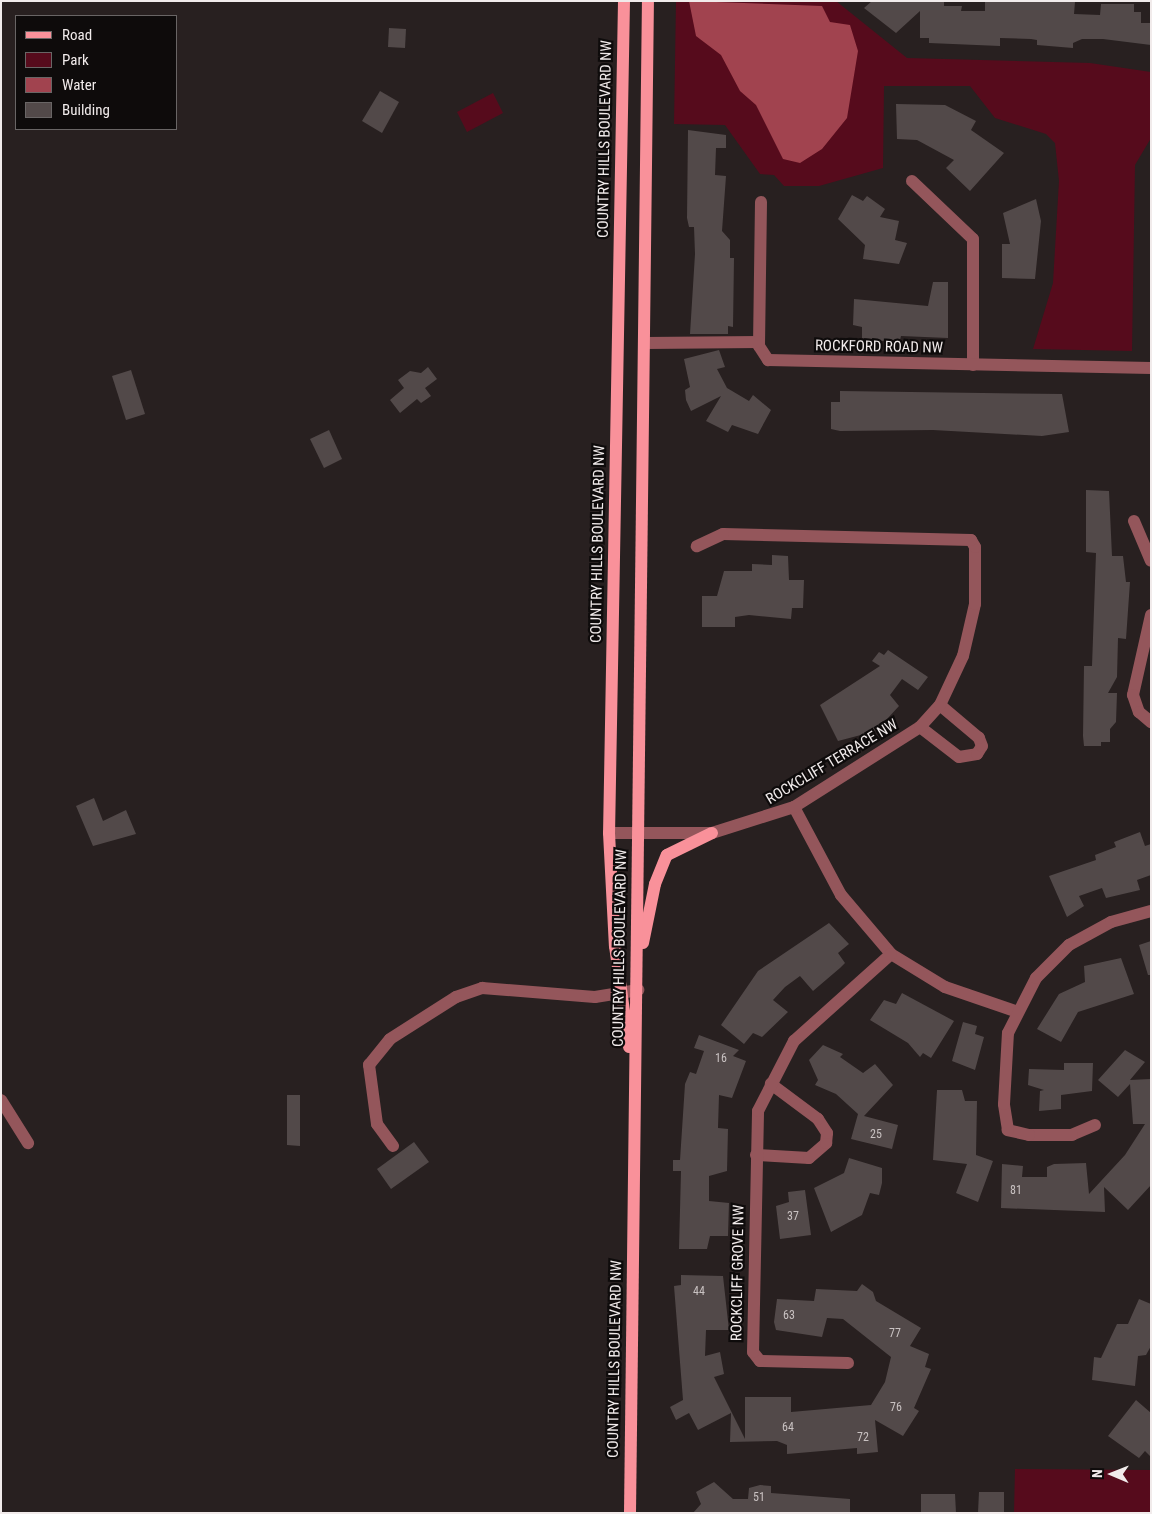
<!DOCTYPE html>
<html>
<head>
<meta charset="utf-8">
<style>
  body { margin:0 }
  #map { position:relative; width:1152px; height:1514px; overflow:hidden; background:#282020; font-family:"Roboto Condensed",sans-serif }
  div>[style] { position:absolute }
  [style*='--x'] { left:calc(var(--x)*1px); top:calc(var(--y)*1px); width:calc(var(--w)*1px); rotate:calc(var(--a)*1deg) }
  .green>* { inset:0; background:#560b1c }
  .water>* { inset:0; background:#a1434f }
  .building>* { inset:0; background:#524949 }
  .minor>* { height:12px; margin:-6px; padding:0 6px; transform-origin:6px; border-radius:6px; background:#94565b }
  .major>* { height:12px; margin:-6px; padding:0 6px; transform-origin:6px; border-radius:6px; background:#f9919a }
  span { translate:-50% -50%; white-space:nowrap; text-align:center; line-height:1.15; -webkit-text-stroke:4.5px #0e0b0b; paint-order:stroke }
  .number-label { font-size:12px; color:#c9c2c2 }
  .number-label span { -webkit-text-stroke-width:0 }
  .street-label { font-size:15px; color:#f1ebeb }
  .frame { position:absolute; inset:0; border:2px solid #f1ebeb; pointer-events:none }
  .legend { position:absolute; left:15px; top:15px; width:162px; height:115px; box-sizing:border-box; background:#0e0b0b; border:1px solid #696565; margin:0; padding:6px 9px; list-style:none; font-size:15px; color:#f1ebeb }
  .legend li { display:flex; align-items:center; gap:10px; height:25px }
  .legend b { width:25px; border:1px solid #696565 }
  .north { position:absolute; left:1087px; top:1449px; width:50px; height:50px; -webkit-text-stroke:4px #0e0b0b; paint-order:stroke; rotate:271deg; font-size:14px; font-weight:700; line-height:20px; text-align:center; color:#f1ebeb }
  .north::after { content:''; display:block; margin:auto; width:18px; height:22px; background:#f1ebeb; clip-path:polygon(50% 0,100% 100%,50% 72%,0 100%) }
</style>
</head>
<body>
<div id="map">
  <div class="green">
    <i style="clip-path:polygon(676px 1px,836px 1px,907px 58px,1090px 63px,1151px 72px,1151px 138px,1135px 165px,1132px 351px,1033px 349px,1053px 283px,1059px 181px,1055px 143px,1046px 134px,995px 118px,970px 86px,884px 86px,883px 168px,819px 186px,784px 186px,774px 175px,760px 174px,725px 125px,674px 124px)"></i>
    <i style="clip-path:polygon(493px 93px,503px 113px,467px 132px,457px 112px)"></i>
    <i style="clip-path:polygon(1015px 1469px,1151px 1470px,1151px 1513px,1014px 1513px)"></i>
  </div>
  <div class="water">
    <i style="clip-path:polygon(689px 1px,822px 6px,830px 22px,850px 25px,858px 51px,847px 118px,822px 149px,800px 163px,783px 159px,756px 105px,740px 91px,721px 55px,696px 36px)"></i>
  </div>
  <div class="building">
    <i style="clip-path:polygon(872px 1px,944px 2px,944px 6px,962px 6px,961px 11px,985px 11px,985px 1px,1075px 2px,1074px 14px,1100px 15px,1101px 4px,1134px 4px,1134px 12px,1141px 12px,1141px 23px,1151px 23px,1151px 45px,1103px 39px,1082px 39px,1073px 43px,1073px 48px,1037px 45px,1037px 40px,1031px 39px,1000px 38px,1000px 46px,929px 43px,929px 38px,920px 38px,920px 11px,896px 33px,864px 8px)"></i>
    <i style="clip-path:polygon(389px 28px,406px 29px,405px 48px,388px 47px)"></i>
    <i style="clip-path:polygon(380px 91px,399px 102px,382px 133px,362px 121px)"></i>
    <i style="clip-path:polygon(896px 104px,945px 105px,976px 121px,971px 130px,1004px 153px,970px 191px,946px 168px,954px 160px,917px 140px,897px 139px)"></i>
    <i style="clip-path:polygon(688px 130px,726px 135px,726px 148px,716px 148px,715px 175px,726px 176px,722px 231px,730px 240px,730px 258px,734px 258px,733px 327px,728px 326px,728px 334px,690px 334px,695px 254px,694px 227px,689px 227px,687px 218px)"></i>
    <i style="clip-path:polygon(852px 195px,863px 201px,867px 196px,885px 209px,880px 217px,899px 221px,895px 240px,907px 243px,899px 264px,863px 259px,865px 245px,838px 219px)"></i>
    <i style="clip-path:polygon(1036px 199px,1041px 221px,1035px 279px,1002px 278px,1002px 244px,1010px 244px,1003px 213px)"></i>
    <i style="clip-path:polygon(933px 282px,948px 282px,948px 338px,901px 336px,900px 340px,880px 341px,862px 338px,862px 327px,853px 325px,854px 299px,928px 306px)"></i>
    <i style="clip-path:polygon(719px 350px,725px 367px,717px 369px,727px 388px,749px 401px,753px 395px,771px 410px,758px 434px,732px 425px,728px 432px,706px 421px,721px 396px,691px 411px,686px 400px,685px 390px,690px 387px,684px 359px)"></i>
    <i style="clip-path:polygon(428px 367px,437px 379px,425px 388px,431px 396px,421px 403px,417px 399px,400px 413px,390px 400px,404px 388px,398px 380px,410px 371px,421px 373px)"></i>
    <i style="clip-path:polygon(131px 370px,145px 414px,126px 420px,112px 376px)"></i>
    <i style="clip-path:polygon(840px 391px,1062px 394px,1069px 432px,1042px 436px,933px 430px,840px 431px,831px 429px,831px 402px,840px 402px)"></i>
    <i style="clip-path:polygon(329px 430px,342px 459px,324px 468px,310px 439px)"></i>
    <i style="clip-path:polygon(1086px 490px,1109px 491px,1112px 556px,1123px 556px,1126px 582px,1130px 582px,1126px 639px,1118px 638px,1117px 677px,1108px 693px,1117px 693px,1116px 722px,1110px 729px,1110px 742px,1101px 742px,1101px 746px,1084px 746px,1083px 736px,1084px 666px,1092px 666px,1096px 553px,1086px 552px)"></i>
    <i style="clip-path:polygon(772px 555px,788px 556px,789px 580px,804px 580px,803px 608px,792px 608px,791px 619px,749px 615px,735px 617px,735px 627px,702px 627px,702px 596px,717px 596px,724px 571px,752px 571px,752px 564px,772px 565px)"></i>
    <i style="clip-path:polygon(888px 650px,928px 677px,918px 690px,902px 679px,890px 695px,899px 706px,876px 731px,838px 741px,820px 705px,880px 666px,872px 661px,879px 652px,884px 655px)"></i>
    <i style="clip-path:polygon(94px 798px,103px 821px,126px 810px,136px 834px,93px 846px,76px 806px)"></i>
    <i style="clip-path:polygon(1140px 832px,1145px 846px,1151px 844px,1151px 875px,1137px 880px,1140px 890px,1106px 898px,1102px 888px,1079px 896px,1084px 906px,1067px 917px,1049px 876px,1096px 860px,1095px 855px,1116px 847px,1114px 842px)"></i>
    <i style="clip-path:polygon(829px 923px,849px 944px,838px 953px,845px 963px,840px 968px,813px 991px,800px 976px,785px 987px,773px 1000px,788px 1012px,762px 1037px,753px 1033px,744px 1044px,721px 1025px,758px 971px)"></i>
    <i style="clip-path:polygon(1151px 941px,1151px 975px,1148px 975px,1139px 945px)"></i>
    <i style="clip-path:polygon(1121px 958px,1134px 994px,1078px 1012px,1061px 1042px,1037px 1029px,1059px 994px,1085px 982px,1084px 966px)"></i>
    <i style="clip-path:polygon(902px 993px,954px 1021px,931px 1058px,923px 1053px,920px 1057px,908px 1043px,870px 1020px,884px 1000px,896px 1004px)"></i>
    <i style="clip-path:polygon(963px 1022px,977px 1026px,975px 1034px,984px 1037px,975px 1070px,952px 1061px)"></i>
    <i style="clip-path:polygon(699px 1035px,739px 1050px,733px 1056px,746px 1061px,732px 1098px,719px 1095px,718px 1128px,728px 1129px,727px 1171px,709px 1176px,709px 1201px,729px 1203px,728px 1236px,710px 1236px,707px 1249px,679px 1249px,681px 1171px,673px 1171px,673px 1160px,680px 1160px,685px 1084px,690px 1072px,696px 1074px,704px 1051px,694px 1048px)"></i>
    <i style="clip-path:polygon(823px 1045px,843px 1054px,840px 1057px,863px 1073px,875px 1064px,893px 1085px,864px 1116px,898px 1125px,892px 1149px,851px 1139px,858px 1114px,836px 1094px,815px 1085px,818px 1080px,809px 1060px)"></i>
    <i style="clip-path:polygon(1125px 1050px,1145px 1062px,1130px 1080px,1151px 1079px,1151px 1185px,1128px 1210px,1104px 1187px,1105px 1212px,1001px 1208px,1002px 1164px,1023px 1166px,1022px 1177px,1047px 1177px,1047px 1167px,1054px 1164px,1086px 1163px,1089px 1194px,1125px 1155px,1145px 1124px,1133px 1124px,1130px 1084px,1118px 1097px,1098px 1080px)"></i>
    <i style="clip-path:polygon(1064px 1063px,1093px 1063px,1092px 1091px,1061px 1095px,1061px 1109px,1039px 1111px,1040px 1091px,1044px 1090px,1028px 1085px,1029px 1069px,1064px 1070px)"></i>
    <i style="clip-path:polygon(937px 1090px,962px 1090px,965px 1101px,977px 1101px,976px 1155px,993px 1161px,978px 1202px,956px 1193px,967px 1164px,933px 1160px)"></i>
    <i style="clip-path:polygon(287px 1095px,300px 1095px,300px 1146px,287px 1145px)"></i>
    <i style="clip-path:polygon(414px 1142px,429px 1162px,391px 1189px,377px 1169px)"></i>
    <i style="clip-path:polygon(849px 1158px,882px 1168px,882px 1183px,879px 1195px,870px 1193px,862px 1215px,831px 1232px,814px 1188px,844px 1173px)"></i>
    <i style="clip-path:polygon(805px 1190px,811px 1235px,780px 1239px,776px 1206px,789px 1202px,788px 1192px)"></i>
    <i style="clip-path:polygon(681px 1275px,723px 1276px,729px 1330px,706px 1330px,705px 1356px,720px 1352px,724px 1374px,714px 1377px,745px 1439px,745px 1397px,791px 1397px,791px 1412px,871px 1405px,885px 1382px,891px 1357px,843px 1319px,827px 1318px,822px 1337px,776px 1330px,774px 1322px,777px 1299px,814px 1301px,816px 1289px,857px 1291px,862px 1284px,873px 1292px,876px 1301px,921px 1328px,910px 1346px,929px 1354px,925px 1367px,931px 1369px,914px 1408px,919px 1411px,903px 1436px,875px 1420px,878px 1452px,857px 1454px,857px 1448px,787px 1454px,787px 1445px,777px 1441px,730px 1442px,731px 1413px,698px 1430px,689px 1413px,676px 1420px,670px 1407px,683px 1400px,674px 1286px,681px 1285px)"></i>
    <i style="clip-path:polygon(1139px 1299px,1151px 1304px,1151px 1346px,1146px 1355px,1138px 1356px,1135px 1386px,1092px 1380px,1094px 1357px,1101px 1358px,1117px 1324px,1128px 1324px)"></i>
    <i style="clip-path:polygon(1136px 1400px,1151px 1413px,1151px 1457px,1145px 1451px,1139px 1458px,1108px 1436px)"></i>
    <i style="clip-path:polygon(714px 1482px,733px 1499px,748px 1499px,749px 1488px,760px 1485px,771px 1486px,771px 1493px,850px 1499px,850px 1513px,693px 1513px,701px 1504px,696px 1492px)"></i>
    <i style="clip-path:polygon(979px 1492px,1004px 1492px,1004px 1513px,978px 1513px)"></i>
    <i style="clip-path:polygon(921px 1494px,955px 1494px,956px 1513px,921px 1513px)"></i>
  </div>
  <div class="minor">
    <i style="--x:912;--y:181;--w:84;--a:43.6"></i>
    <i style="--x:973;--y:239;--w:126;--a:90"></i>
    <i style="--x:761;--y:202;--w:144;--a:90.8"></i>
    <i style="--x:759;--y:346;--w:17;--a:57"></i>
    <i style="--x:768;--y:360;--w:383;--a:1.2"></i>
    <i style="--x:646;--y:343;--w:113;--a:-0.5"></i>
    <i style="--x:1134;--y:521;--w:43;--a:67"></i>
    <i style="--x:1151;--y:615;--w:82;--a:102.7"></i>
    <i style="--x:1133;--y:695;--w:18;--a:71"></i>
    <i style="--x:1139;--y:712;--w:16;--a:40"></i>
    <i style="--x:920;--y:727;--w:49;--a:37.6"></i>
    <i style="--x:959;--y:757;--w:18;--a:-9"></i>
    <i style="--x:977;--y:754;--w:9;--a:-58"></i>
    <i style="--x:982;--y:746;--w:9;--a:-111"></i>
    <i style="--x:979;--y:738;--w:51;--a:-139.8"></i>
    <i style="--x:794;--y:807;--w:100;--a:61.9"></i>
    <i style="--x:841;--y:895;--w:77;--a:49.7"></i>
    <i style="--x:891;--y:954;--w:63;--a:31.4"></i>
    <i style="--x:945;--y:987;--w:74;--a:18.9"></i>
    <i style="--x:609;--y:833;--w:103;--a:0"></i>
    <i style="--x:712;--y:833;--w:86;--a:-17.6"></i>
    <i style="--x:794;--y:807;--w:149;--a:-32.4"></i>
    <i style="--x:920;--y:727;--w:30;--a:-48"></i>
    <i style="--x:940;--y:705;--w:54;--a:-64.9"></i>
    <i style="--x:963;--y:656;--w:53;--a:-77"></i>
    <i style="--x:975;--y:604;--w:57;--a:-90"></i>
    <i style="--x:975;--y:547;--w:8;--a:-120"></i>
    <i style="--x:971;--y:540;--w:248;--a:-178.6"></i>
    <i style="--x:723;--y:534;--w:29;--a:155"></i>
    <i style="--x:1;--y:1100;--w:51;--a:57.9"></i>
    <i style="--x:1095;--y:1125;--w:25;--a:157"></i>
    <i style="--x:1072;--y:1135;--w:43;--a:180"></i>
    <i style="--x:1029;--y:1135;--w:22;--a:-167"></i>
    <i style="--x:1008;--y:1130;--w:26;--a:-99"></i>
    <i style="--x:1004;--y:1104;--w:71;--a:-86.8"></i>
    <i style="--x:1008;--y:1033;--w:62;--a:-63"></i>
    <i style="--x:1036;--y:978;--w:47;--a:-45"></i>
    <i style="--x:1069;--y:945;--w:48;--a:-28.7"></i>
    <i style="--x:1111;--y:922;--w:41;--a:-15.4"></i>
    <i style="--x:393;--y:1146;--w:27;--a:-126"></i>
    <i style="--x:377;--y:1124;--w:60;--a:-97.7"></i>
    <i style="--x:369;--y:1065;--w:33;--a:-51"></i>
    <i style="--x:390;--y:1039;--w:78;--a:-32.5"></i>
    <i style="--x:456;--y:997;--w:28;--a:-19"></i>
    <i style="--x:482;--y:988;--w:113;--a:4.6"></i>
    <i style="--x:595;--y:997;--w:44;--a:-9.2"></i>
    <i style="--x:756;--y:1155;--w:53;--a:3.2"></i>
    <i style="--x:809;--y:1158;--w:23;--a:-41"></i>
    <i style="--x:826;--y:1143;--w:10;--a:-84"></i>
    <i style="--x:827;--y:1133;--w:17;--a:-123"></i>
    <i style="--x:818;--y:1119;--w:59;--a:-143.3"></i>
    <i style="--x:848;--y:1363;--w:88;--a:-178.7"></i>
    <i style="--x:760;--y:1361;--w:11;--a:-128"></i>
    <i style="--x:753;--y:1352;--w:241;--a:-88.8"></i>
    <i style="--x:758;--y:1111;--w:79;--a:-62.8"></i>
    <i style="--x:794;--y:1041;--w:130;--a:-41.9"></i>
  </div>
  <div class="major">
    <i style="--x:624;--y:1;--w:832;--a:91.03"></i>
    <i style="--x:609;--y:833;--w:113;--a:87"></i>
    <i style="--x:615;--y:946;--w:102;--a:82.1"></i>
    <i style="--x:643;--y:943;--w:60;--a:-78.5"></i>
    <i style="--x:655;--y:884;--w:31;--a:-68"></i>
    <i style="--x:667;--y:855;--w:50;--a:-26.1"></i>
    <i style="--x:630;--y:1513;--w:1512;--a:-89.32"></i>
  </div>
  <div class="number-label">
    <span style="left:721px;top:1059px">16</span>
    <span style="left:876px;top:1135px">25</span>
    <span style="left:1016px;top:1191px">81</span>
    <span style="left:793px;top:1217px">37</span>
    <span style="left:699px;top:1292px">44</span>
    <span style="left:789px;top:1316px">63</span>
    <span style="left:895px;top:1334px">77</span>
    <span style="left:896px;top:1408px">76</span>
    <span style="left:788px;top:1428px">64</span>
    <span style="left:863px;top:1438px">72</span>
    <span style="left:759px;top:1498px">51</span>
  </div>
  <div class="street-label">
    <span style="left:605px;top:139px;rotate:-89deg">COUNTRY HILLS BOULEVARD NW</span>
    <span style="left:879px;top:347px;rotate:1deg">ROCKFORD ROAD NW</span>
    <span style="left:598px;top:544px;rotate:-89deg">COUNTRY HILLS BOULEVARD NW</span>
    <span style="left:832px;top:762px;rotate:-31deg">ROCKCLIFF TERRACE NW</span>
    <span style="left:620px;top:948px;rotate:-89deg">COUNTRY HILLS BOULEVARD NW</span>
    <span style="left:738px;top:1273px;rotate:-89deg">ROCKCLIFF GROVE NW</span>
    <span style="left:615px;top:1359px;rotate:-89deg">COUNTRY HILLS BOULEVARD NW</span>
  </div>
  <div class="frame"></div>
  <ul class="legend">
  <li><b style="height:6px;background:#f9919a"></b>Road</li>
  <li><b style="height:14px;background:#560b1c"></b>Park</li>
  <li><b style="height:14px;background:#a1434f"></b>Water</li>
  <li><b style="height:14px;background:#524949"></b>Building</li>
  </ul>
  <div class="north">N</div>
</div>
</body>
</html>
